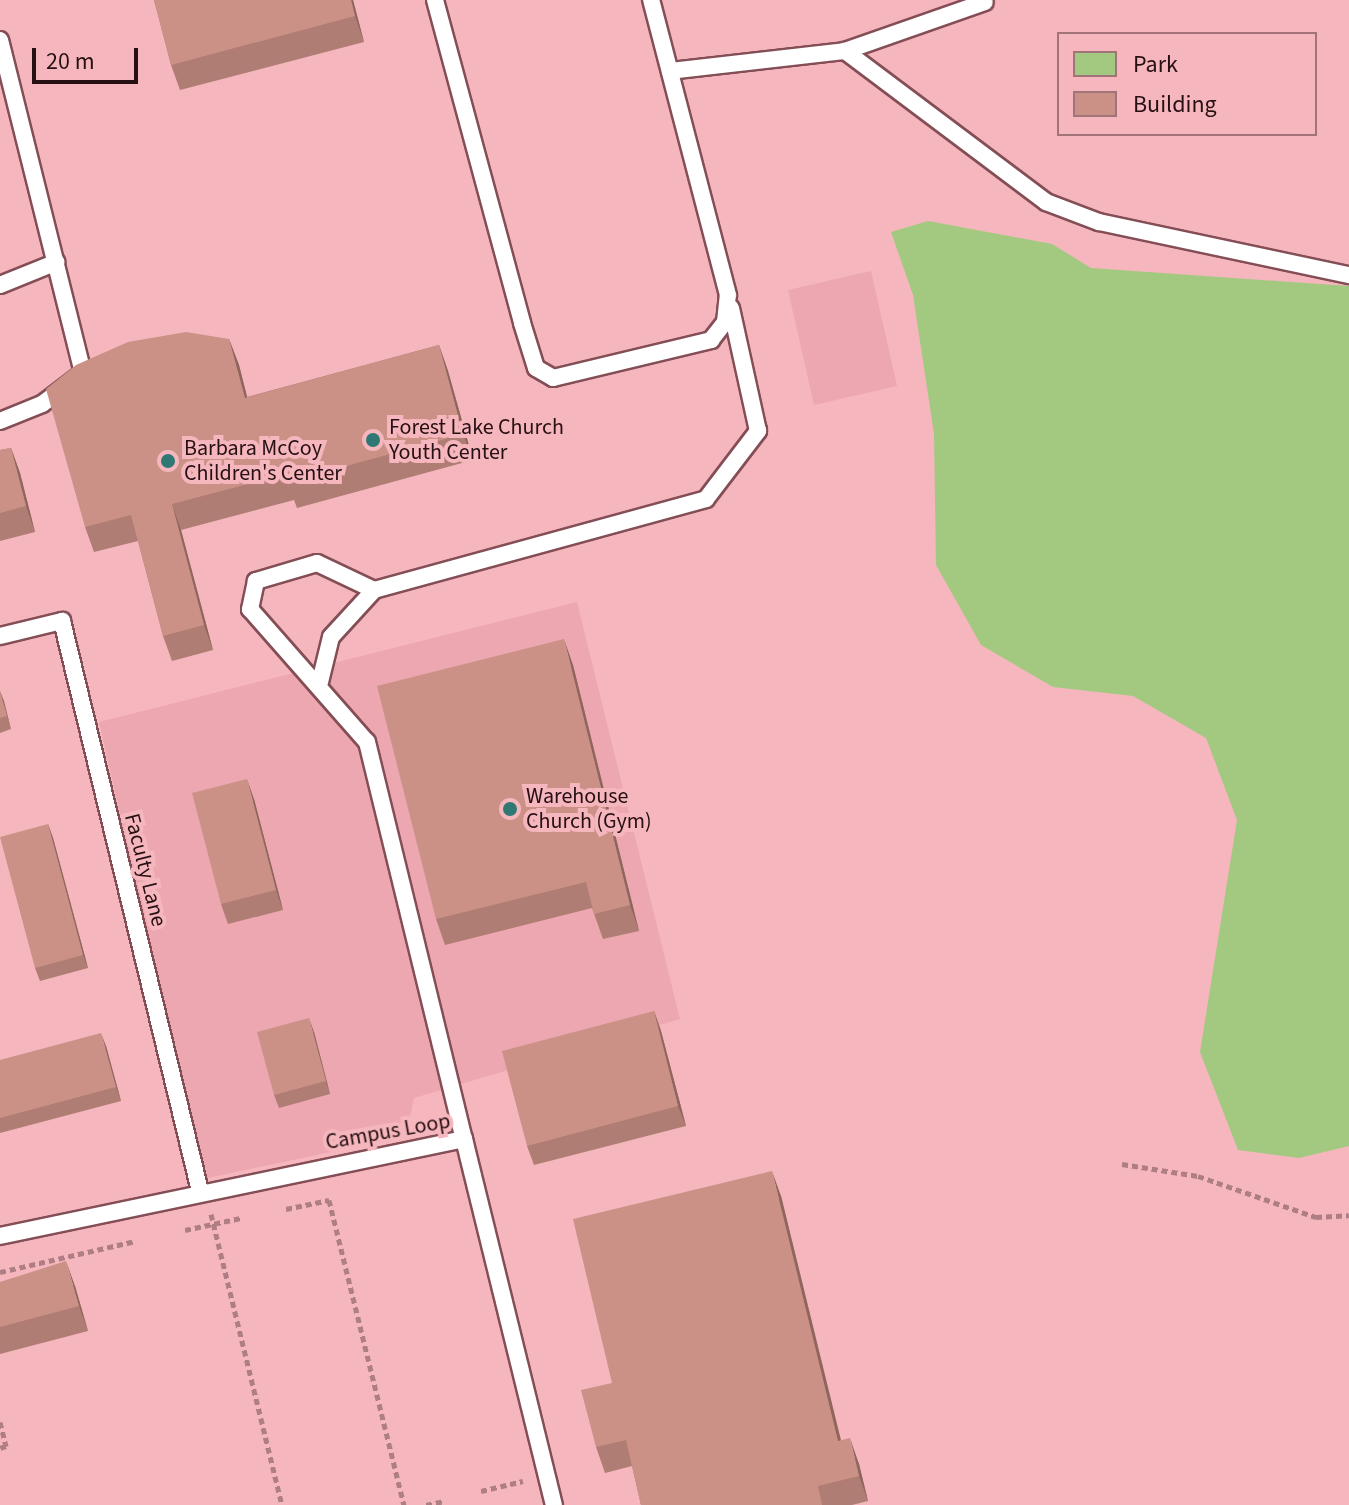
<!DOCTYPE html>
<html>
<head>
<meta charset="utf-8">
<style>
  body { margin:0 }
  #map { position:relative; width:1349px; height:1505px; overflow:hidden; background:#f5b6bd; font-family:"Source Sans 3",sans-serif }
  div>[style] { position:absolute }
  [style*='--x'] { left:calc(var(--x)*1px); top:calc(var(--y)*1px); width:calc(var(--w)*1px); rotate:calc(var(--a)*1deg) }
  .built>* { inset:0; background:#eda7b0 }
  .green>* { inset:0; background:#a3c980 }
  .path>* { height:5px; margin-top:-2.5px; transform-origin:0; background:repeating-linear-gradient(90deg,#af7e84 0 6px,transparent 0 10px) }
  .roads { filter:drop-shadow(2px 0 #844e56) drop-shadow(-2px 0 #844e56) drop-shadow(0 2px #844e56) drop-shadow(0 -2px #844e56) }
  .lane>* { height:16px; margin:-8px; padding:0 8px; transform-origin:8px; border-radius:8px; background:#fff }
  .wall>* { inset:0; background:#af7d73 }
  .shaded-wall>* { inset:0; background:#8f665e }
  .building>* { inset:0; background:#cc9186 }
  .dots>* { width:22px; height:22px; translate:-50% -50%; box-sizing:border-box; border:4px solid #f5b6bd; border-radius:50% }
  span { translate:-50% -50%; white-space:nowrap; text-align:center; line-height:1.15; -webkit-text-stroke:8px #f5b6bd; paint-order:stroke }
  .poi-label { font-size:22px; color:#261014 }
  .left { translate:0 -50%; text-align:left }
  .street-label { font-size:22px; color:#261014 }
  .legend { position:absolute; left:1057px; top:32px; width:260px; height:104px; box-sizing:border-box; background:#f5b6bd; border:2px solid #a27479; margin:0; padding:10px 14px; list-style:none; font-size:24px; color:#261014 }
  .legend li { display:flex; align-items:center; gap:16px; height:40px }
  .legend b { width:40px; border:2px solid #a27479 }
  .scale { position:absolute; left:32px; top:48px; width:106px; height:36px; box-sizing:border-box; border:4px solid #261014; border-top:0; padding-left:10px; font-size:24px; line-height:28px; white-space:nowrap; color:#261014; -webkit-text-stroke:6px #f5b6bd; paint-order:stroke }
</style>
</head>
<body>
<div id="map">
  <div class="built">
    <i style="clip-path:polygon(871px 271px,897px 386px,814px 405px,788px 290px)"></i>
    <i style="clip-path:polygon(577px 602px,680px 1019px,414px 1098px,406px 1136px,203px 1179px,99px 722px)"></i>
  </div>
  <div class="green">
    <i style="clip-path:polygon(928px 221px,1052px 244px,1091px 268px,1349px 286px,1349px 1146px,1299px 1158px,1238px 1150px,1200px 1052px,1237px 820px,1206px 738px,1133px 696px,1053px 687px,981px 645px,936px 565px,934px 434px,913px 295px,891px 232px)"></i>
  </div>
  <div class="path">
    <i style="--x:1122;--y:1164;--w:77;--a:9"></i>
    <i style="--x:1198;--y:1176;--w:125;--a:19.2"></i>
    <i style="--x:1316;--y:1217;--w:33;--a:-3"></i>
    <i style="--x:286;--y:1209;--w:44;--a:-11.8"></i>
    <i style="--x:329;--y:1200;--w:314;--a:76.2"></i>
    <i style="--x:211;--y:1214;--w:300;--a:76.3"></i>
    <i style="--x:185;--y:1230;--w:57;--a:-12.1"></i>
    <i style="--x:0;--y:1272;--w:139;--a:-12.9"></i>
    <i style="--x:0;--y:1422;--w:25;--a:76"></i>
    <i style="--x:6;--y:1446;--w:6;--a:162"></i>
    <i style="--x:481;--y:1491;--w:43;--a:-13.4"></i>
    <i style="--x:426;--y:1505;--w:19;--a:-12"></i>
  </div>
  <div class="roads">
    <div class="lane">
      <i style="--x:435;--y:0;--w:335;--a:74.9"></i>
      <i style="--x:522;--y:323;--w:47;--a:72.7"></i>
      <i style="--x:536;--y:368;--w:20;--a:30"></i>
      <i style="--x:553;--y:378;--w:163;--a:-13.5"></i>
      <i style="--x:711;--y:340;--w:23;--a:-52"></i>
      <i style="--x:725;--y:322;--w:27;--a:-84"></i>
      <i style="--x:728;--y:295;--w:305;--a:-104.6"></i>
      <i style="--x:0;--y:40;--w:343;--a:76"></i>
      <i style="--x:83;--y:373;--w:51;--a:142.9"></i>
      <i style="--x:42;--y:404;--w:45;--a:158"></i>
      <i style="--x:845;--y:51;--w:251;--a:36.9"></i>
      <i style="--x:1046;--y:202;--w:57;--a:20.7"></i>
      <i style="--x:1099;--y:222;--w:256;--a:12"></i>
      <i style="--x:670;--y:71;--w:176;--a:-6.5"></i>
      <i style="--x:845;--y:51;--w:148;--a:-19.3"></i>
      <i style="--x:0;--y:285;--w:61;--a:-22"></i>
      <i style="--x:374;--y:590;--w:63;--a:-154.7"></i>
      <i style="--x:317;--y:563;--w:64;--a:163.6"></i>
      <i style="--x:256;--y:581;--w:29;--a:102"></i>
      <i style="--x:250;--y:609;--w:177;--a:48.7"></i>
      <i style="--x:367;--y:742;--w:409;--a:76.3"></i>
      <i style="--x:0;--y:636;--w:64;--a:-13.6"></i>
      <i style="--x:62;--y:621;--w:586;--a:76.39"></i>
      <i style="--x:320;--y:682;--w:46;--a:-76.3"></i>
      <i style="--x:331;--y:637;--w:64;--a:-47.5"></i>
      <i style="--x:374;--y:590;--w:344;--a:-15.3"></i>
      <i style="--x:706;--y:499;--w:86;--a:-52.6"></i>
      <i style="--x:758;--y:431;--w:126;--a:-102.4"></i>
      <i style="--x:0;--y:1236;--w:474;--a:-11.8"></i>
      <i style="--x:464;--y:1139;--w:377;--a:76.2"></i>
    </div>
  </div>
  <div class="wall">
    <i style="clip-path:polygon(154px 0,353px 0,364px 42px,180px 90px,171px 65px)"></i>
    <i style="clip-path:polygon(229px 339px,239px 365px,247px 397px,439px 345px,448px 371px,473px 460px,297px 508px,294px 500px,181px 530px,213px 650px,172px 661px,163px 636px,138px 541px,94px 552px,85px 527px)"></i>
    <i style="clip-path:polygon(11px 448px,20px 473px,35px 532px,0 541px,0 450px)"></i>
    <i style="clip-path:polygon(573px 665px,639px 931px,603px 939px,592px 908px,445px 945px,436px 919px)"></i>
    <i style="clip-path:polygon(0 691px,11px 729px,0 733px)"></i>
    <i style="clip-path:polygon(254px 799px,283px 910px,228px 924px,221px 904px)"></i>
    <i style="clip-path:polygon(48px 824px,53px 838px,88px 968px,40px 981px,35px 968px)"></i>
    <i style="clip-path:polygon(654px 1011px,661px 1031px,686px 1126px,534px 1165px,527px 1146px)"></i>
    <i style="clip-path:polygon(314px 1032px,330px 1094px,279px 1108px,274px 1095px)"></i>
    <i style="clip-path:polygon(106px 1046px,121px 1101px,0 1133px,0 1060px)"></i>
    <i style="clip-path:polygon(781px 1196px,841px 1440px,859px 1464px,868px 1501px,852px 1505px,641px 1505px,632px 1466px,605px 1473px,596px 1447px,612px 1383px)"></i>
    <i style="clip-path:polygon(0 1282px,75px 1286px,88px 1331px,0 1354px)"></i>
  </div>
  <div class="shaded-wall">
    <i style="clip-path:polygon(351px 0,353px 0,364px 42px,355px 16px)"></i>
    <i style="clip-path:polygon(229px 339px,239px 365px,254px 424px,245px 398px)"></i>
    <i style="clip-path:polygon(439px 345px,448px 371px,473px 460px,463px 434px)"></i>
    <i style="clip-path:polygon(11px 448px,20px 473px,35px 532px,26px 506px)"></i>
    <i style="clip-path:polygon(172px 504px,181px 530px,213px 650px,204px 625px)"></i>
    <i style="clip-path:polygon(564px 639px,573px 665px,639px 931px,630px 905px)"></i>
    <i style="clip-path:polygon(0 691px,4px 701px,11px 729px,7px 716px)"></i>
    <i style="clip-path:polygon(247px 779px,254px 799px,283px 910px,276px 890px)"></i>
    <i style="clip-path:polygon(48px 824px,53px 838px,88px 968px,83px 955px)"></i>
    <i style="clip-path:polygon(654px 1011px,661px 1031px,686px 1126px,678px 1106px)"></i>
    <i style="clip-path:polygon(309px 1018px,314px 1032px,330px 1094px,326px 1081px)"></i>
    <i style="clip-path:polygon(101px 1033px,106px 1046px,121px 1101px,116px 1087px)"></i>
    <i style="clip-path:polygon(772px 1171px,781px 1196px,847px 1466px,838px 1441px)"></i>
    <i style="clip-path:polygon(66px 1261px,75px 1286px,88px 1331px,79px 1306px)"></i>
    <i style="clip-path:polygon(850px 1438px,859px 1464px,868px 1501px,859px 1476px)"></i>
  </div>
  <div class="building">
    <i style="clip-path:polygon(154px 0,351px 0,355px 16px,171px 65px)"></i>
    <i style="clip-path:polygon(186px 332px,229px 339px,245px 398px,439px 345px,463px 434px,288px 482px,286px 474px,172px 504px,204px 625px,163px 636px,131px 515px,85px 527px,46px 389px,76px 365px,128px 342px)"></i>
    <i style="clip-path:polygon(11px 448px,26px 506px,0 513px,0 450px)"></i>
    <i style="clip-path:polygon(564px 639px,630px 905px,594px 914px,586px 882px,436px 919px,377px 686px)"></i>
    <i style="clip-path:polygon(0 692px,7px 716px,0 718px)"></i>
    <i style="clip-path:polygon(247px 779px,276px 890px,221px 904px,192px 793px)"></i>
    <i style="clip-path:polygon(48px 824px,83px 955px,35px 968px,0 837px)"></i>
    <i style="clip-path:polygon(654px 1011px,678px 1106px,527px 1146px,502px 1051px)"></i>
    <i style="clip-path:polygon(309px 1018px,326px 1081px,274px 1095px,257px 1032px)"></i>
    <i style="clip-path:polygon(101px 1033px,116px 1087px,0 1118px,0 1060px)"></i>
    <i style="clip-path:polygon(772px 1171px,838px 1441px,850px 1438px,859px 1476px,818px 1486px,822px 1505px,641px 1505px,626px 1440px,596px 1447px,581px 1390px,612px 1383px,573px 1219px)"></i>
    <i style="clip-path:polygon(66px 1261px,79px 1306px,0 1327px,0 1282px)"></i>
  </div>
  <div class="dots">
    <i style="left:373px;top:440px;background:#2f7874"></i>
    <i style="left:168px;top:461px;background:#2f7874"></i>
    <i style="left:510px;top:809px;background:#2f7874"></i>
  </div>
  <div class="poi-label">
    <span class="left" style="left:389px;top:440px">Forest Lake Church<br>Youth Center</span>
    <span class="left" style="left:184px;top:461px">Barbara McCoy<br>Children's Center</span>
    <span class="left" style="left:526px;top:809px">Warehouse<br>Church (Gym)</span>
  </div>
  <div class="street-label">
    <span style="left:145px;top:870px;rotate:76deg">Faculty Lane</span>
    <span style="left:388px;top:1132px;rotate:-10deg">Campus Loop</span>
  </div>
  <ul class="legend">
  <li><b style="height:22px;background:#a3c980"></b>Park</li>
  <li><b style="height:22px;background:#cc9186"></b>Building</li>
  </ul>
  <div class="scale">20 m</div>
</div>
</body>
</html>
